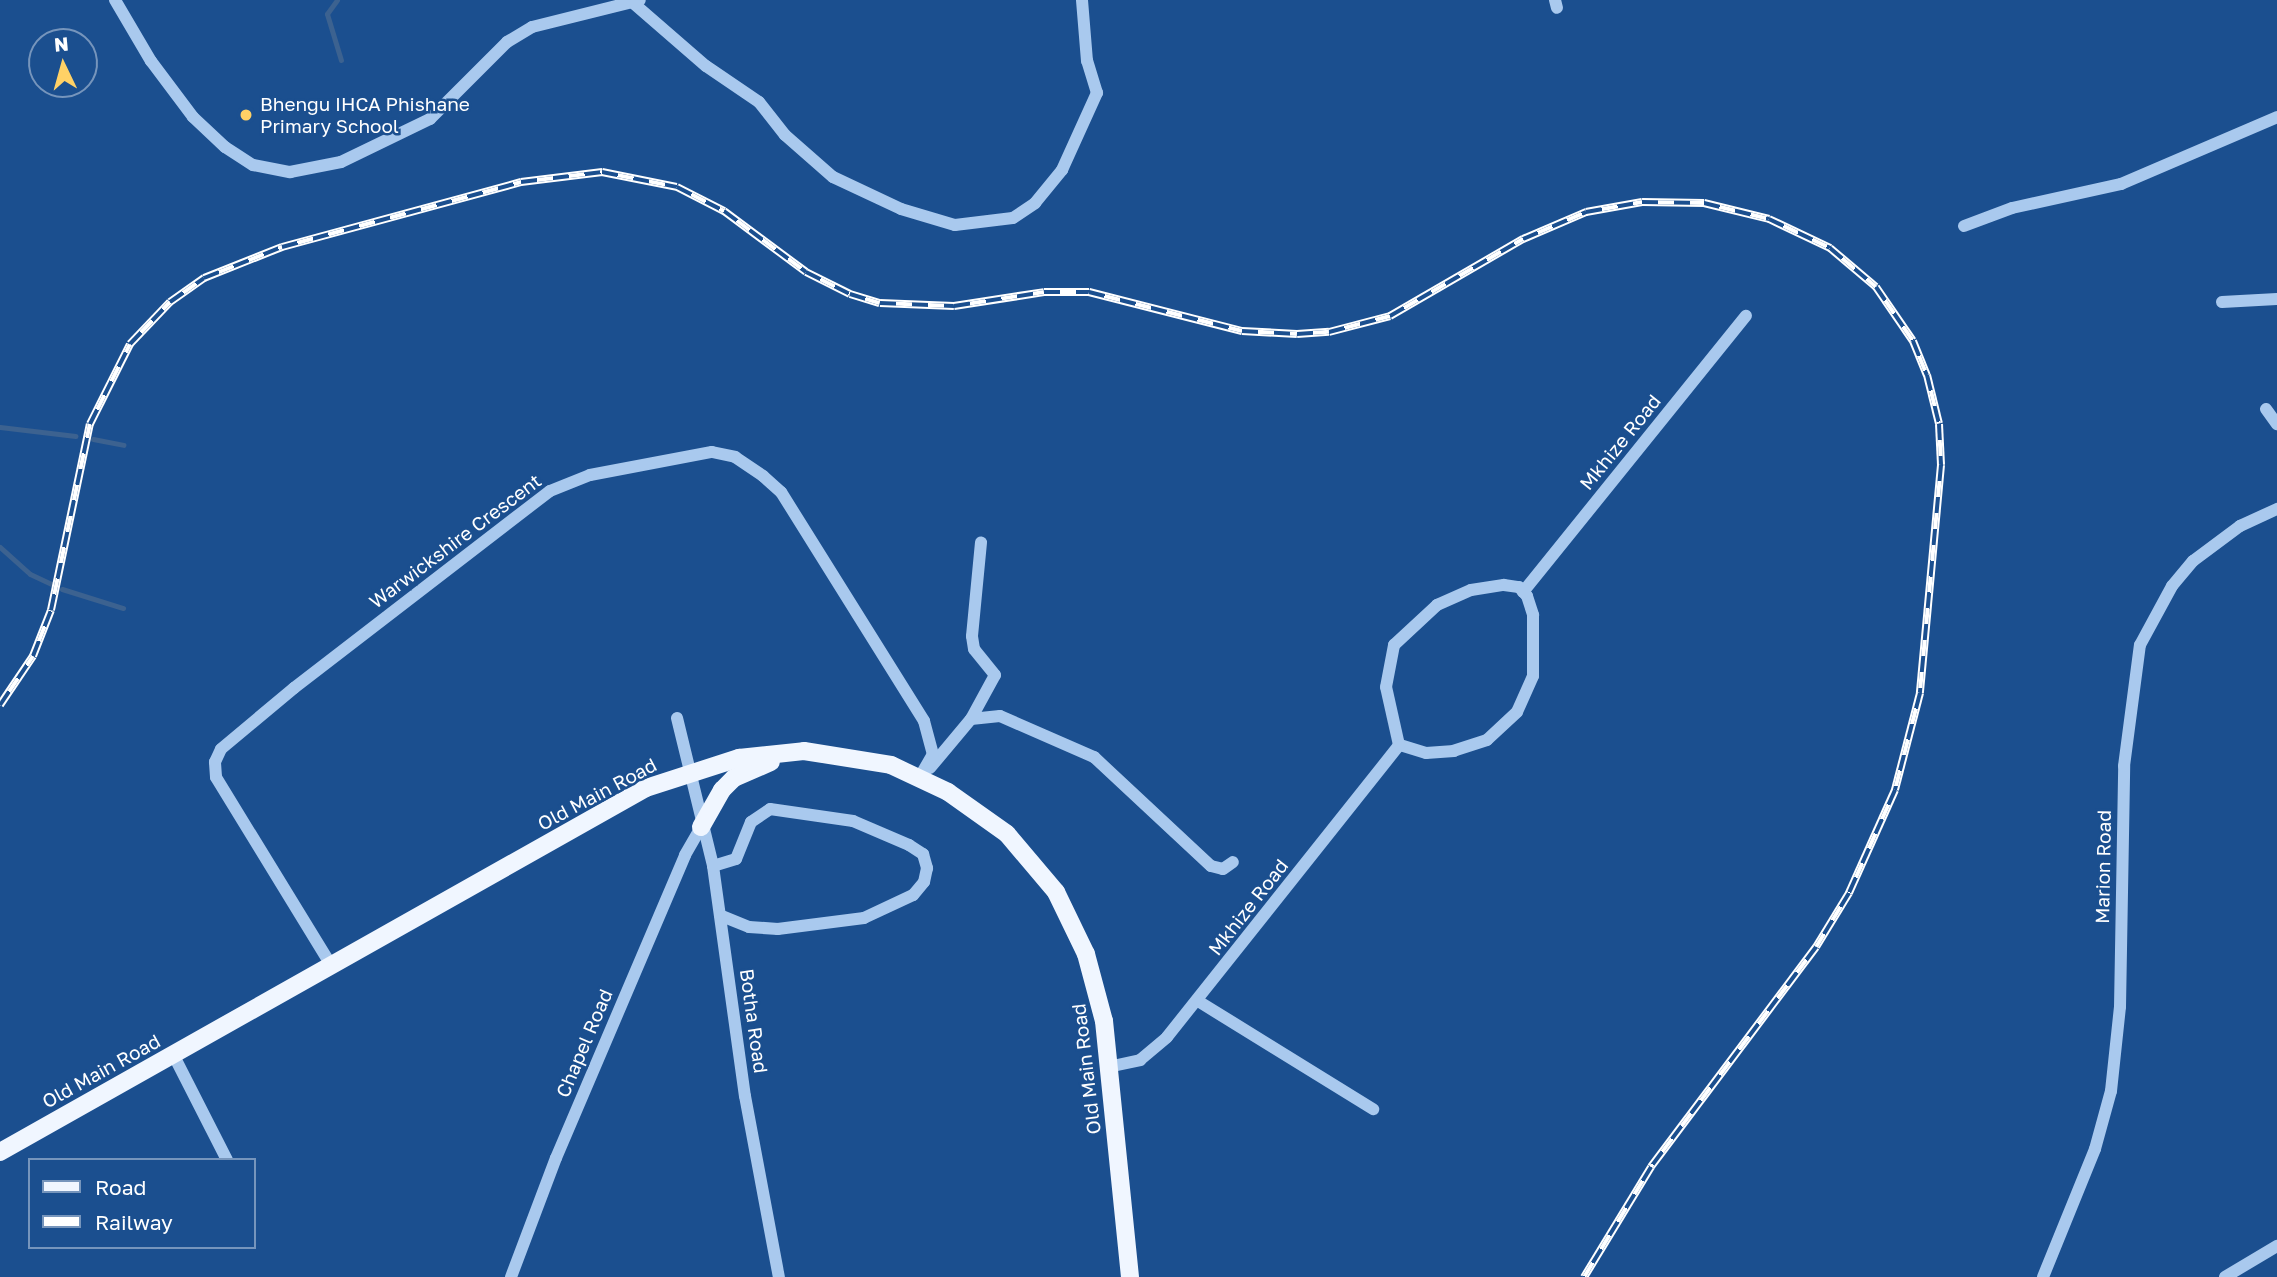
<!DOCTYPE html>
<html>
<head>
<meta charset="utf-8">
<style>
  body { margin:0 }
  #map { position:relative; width:2277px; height:1277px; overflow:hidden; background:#1b4f8f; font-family:"Golos Text",sans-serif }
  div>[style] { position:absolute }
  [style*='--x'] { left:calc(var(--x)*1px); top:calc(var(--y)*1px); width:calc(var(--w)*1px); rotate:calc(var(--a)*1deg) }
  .stream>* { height:5px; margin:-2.5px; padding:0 2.5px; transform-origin:2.5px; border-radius:2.5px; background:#3c6290 }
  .minor>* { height:12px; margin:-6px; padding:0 6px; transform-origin:6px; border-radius:6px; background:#a9c9ee }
  .major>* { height:18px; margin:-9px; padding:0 9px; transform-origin:9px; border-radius:9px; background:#f0f6ff }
  .rail>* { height:8px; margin-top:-4px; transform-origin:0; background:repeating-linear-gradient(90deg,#1b4f8f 0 16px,#fff 0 32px); box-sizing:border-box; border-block:2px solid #fff }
  .dots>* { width:19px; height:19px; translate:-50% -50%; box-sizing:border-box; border:4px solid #1b4f8f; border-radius:50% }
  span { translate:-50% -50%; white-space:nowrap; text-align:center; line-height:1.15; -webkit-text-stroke:5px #1b4f8f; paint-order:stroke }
  .poi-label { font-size:19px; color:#fff }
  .left { translate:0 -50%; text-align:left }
  .street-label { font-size:19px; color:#fff }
  .legend { position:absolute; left:28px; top:1158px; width:228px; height:91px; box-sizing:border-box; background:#1b4f8f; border:2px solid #7695bc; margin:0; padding:9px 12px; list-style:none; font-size:21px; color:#fff }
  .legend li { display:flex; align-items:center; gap:14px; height:35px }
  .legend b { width:35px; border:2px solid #7695bc }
  .north { position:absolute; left:28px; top:28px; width:70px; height:70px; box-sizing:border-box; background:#1b4f8f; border:2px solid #7695bc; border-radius:50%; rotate:355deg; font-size:19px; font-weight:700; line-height:28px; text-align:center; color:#fff }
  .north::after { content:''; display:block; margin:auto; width:24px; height:32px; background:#ffd166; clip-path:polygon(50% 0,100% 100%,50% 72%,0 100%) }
</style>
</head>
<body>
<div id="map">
  <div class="stream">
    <i style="--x:337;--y:0;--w:17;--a:126"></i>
    <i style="--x:327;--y:14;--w:48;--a:73.1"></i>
    <i style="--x:0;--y:427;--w:76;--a:6.8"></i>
    <i style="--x:93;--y:439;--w:31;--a:11"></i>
    <i style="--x:0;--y:547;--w:40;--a:42"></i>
    <i style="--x:30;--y:574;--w:23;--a:25"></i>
    <i style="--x:62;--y:589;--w:64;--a:17.3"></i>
  </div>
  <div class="minor">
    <i style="--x:115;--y:0;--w:71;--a:59.5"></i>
    <i style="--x:151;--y:61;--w:70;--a:53.1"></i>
    <i style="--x:193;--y:117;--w:44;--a:43.2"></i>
    <i style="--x:225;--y:147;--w:33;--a:33"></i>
    <i style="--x:253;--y:165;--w:38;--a:11"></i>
    <i style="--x:290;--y:172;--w:52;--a:-11.1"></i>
    <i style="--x:341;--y:162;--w:99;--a:-25.8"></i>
    <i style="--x:430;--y:119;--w:109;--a:-45"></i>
    <i style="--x:507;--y:42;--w:29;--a:-31"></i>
    <i style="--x:532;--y:27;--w:111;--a:-14"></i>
    <i style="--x:1555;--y:0;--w:8;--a:76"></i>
    <i style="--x:632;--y:2;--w:98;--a:40.9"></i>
    <i style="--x:706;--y:66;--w:64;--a:34.2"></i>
    <i style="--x:759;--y:102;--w:42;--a:51.8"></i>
    <i style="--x:785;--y:135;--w:64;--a:41.2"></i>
    <i style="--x:833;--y:177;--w:75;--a:25.2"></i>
    <i style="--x:901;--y:209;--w:56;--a:16.5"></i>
    <i style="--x:955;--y:225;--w:58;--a:-6.9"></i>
    <i style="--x:1013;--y:218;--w:27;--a:-34"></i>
    <i style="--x:1035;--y:203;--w:43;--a:-50.7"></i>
    <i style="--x:1062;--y:170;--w:85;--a:-65.6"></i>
    <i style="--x:1097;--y:93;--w:34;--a:-107"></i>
    <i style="--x:1087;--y:61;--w:61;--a:-94.7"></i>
    <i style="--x:1964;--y:226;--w:51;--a:-20.6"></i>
    <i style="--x:2012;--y:208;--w:112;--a:-12.4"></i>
    <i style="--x:2121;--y:184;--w:170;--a:-23.2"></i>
    <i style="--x:2222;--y:302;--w:55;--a:-3.1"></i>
    <i style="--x:2266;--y:409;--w:19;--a:54"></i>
    <i style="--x:1504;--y:585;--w:15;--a:8"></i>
    <i style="--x:1519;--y:587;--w:12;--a:48"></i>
    <i style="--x:1527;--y:596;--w:20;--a:72"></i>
    <i style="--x:1533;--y:615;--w:61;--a:90"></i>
    <i style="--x:1533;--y:676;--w:39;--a:114"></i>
    <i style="--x:1517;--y:712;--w:41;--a:137"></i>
    <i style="--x:1487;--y:740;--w:35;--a:162"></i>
    <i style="--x:1454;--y:751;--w:28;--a:176"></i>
    <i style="--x:1426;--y:753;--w:28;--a:-163"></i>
    <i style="--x:1399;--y:745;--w:59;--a:-102.6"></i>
    <i style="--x:1386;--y:687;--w:43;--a:-79.2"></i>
    <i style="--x:1394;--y:645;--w:59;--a:-42.9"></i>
    <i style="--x:1437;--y:605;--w:37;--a:-24"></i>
    <i style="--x:1471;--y:590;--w:33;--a:-9"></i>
    <i style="--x:1523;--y:592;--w:355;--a:-51.1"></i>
    <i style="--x:677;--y:718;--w:152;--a:76.3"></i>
    <i style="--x:713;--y:866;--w:232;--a:82.1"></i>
    <i style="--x:745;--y:1096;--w:184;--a:79.4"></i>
    <i style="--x:971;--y:719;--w:29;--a:-6"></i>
    <i style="--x:1000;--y:716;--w:103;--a:23.6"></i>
    <i style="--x:1094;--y:757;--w:160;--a:43"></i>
    <i style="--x:1211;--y:866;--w:12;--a:14"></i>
    <i style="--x:1223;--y:869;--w:12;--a:-35"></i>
    <i style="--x:930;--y:768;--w:64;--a:-50.1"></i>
    <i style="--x:971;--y:719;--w:50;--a:-61.4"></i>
    <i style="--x:995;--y:675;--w:33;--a:-129"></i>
    <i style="--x:974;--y:649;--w:13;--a:-99"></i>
    <i style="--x:972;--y:636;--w:94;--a:-84.5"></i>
    <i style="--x:713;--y:866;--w:24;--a:-17"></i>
    <i style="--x:736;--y:859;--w:40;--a:-68"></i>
    <i style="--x:751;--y:822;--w:23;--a:-34"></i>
    <i style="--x:770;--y:809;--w:84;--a:8.2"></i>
    <i style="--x:853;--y:821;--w:61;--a:23.2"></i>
    <i style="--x:909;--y:845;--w:17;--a:33"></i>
    <i style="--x:923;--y:854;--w:15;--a:74"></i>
    <i style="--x:927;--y:868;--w:14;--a:102"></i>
    <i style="--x:924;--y:882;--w:17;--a:130"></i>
    <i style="--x:913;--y:895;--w:54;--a:154.9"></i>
    <i style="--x:864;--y:918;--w:87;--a:172.7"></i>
    <i style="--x:778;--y:929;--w:29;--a:-176"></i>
    <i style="--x:749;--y:927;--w:31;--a:-158"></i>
    <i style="--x:331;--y:965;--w:220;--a:-121.5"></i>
    <i style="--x:216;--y:777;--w:15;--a:-94"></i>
    <i style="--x:215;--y:762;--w:14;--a:-65"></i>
    <i style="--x:221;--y:749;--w:95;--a:-39.9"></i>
    <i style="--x:294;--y:688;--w:323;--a:-37.6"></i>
    <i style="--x:550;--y:491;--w:43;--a:-21.8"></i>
    <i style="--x:590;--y:475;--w:124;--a:-10.7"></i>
    <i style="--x:712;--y:452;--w:24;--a:12"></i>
    <i style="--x:735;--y:457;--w:34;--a:34"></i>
    <i style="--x:763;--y:476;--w:24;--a:42"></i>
    <i style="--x:781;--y:492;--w:270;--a:58"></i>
    <i style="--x:924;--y:721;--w:34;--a:75"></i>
    <i style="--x:933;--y:754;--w:28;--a:120"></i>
    <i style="--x:1198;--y:1001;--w:206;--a:31.7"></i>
    <i style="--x:173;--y:1054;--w:119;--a:63"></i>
    <i style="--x:1108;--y:1067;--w:33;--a:-12"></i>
    <i style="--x:1140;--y:1060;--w:35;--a:-40"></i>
    <i style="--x:1167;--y:1037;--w:373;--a:-51.5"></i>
    <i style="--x:511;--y:1277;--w:127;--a:-69.3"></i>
    <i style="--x:556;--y:1158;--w:329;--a:-66.9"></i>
    <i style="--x:685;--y:855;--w:32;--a:-60"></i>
    <i style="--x:2043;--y:1277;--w:138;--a:-67.9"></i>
    <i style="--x:2095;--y:1149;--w:60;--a:-74.6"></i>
    <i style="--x:2111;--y:1091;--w:84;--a:-83.9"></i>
    <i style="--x:2120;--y:1007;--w:241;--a:-89"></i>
    <i style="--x:2124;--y:766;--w:122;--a:-82.5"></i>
    <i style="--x:2140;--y:645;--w:67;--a:-61.5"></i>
    <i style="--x:2172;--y:586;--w:33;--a:-50"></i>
    <i style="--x:2193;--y:561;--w:59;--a:-36.7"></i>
    <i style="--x:2240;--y:526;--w:41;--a:-24.7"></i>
    <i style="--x:2225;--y:1277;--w:61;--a:-30.8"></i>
  </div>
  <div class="major">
    <i style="--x:701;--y:827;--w:43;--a:-60.4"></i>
    <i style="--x:722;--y:790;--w:17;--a:-45"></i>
    <i style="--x:734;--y:778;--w:40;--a:-23.4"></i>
    <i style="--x:0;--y:1152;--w:741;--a:-29.4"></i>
    <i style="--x:646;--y:788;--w:98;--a:-17.9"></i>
    <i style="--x:739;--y:758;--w:65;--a:-6.1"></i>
    <i style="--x:804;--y:751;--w:88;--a:9.1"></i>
    <i style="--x:891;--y:765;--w:63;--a:25.3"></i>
    <i style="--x:948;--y:792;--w:72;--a:35.4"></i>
    <i style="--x:1007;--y:834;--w:76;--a:49.8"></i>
    <i style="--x:1056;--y:892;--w:69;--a:64.2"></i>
    <i style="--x:1086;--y:954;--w:69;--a:75"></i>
    <i style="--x:1104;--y:1021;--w:257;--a:84.2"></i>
  </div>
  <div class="rail">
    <i style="--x:0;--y:705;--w:59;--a:-56"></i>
    <i style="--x:33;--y:656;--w:49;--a:-68.6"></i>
    <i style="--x:51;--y:610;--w:190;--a:-78.2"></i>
    <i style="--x:90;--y:424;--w:89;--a:-63.4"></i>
    <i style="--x:130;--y:344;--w:58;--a:-46.4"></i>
    <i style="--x:170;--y:302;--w:42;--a:-35.2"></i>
    <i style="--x:204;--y:278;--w:84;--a:-21.7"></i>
    <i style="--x:282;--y:247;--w:248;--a:-15.2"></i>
    <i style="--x:521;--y:182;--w:82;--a:-7"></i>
    <i style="--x:602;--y:172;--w:76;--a:11.3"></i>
    <i style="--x:677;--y:187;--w:53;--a:27.1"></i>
    <i style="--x:724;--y:211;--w:102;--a:36.6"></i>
    <i style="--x:806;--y:272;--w:49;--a:26.6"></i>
    <i style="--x:850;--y:294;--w:31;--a:17"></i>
    <i style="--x:880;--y:303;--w:74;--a:2.3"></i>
    <i style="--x:954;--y:306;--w:91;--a:-8.8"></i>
    <i style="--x:1044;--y:292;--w:45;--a:0"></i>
    <i style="--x:1089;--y:292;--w:158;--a:14.3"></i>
    <i style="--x:1242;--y:331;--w:55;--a:3.1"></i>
    <i style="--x:1297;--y:334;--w:32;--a:-4"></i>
    <i style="--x:1329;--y:332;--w:63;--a:-14.7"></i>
    <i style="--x:1390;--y:316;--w:154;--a:-30.1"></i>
    <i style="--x:1523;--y:239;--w:69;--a:-23.2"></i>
    <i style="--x:1586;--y:212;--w:57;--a:-10.1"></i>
    <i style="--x:1642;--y:202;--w:62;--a:0.9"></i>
    <i style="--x:1704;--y:203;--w:67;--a:13.8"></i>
    <i style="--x:1769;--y:219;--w:68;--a:25.4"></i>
    <i style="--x:1830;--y:248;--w:60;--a:40.3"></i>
    <i style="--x:1876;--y:287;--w:65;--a:55.6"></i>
    <i style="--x:1913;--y:341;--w:37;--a:68"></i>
    <i style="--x:1927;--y:375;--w:50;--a:76.2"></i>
    <i style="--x:1939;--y:424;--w:41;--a:87.2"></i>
    <i style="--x:1941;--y:465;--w:229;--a:95.3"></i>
    <i style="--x:1920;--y:693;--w:100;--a:104.5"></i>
    <i style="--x:1895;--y:790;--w:113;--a:114.1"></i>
    <i style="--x:1849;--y:893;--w:63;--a:121.4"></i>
    <i style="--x:1816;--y:947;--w:275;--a:126.9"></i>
    <i style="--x:1651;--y:1167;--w:129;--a:121.3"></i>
  </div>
  <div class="dots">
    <i style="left:246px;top:115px;background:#ffd166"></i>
  </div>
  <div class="poi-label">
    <span class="left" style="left:260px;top:115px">Bhengu IHCA Phishane<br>Primary School</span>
  </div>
  <div class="street-label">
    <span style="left:1620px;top:442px;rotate:-51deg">Mkhize Road</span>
    <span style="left:455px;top:541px;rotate:-37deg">Warwickshire Crescent</span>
    <span style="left:597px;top:794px;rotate:-28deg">Old Main Road</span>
    <span style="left:2103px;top:867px;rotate:-89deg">Marion Road</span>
    <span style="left:1248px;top:907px;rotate:-52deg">Mkhize Road</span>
    <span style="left:754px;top:1021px;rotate:82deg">Botha Road</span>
    <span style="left:584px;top:1043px;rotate:-67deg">Chapel Road</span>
    <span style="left:1086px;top:1069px;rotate:-97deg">Old Main Road</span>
    <span style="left:101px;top:1071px;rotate:-29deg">Old Main Road</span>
  </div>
  <ul class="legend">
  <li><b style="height:9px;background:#f0f6ff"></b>Road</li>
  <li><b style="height:9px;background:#fff"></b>Railway</li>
  </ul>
  <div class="north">N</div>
</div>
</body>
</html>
